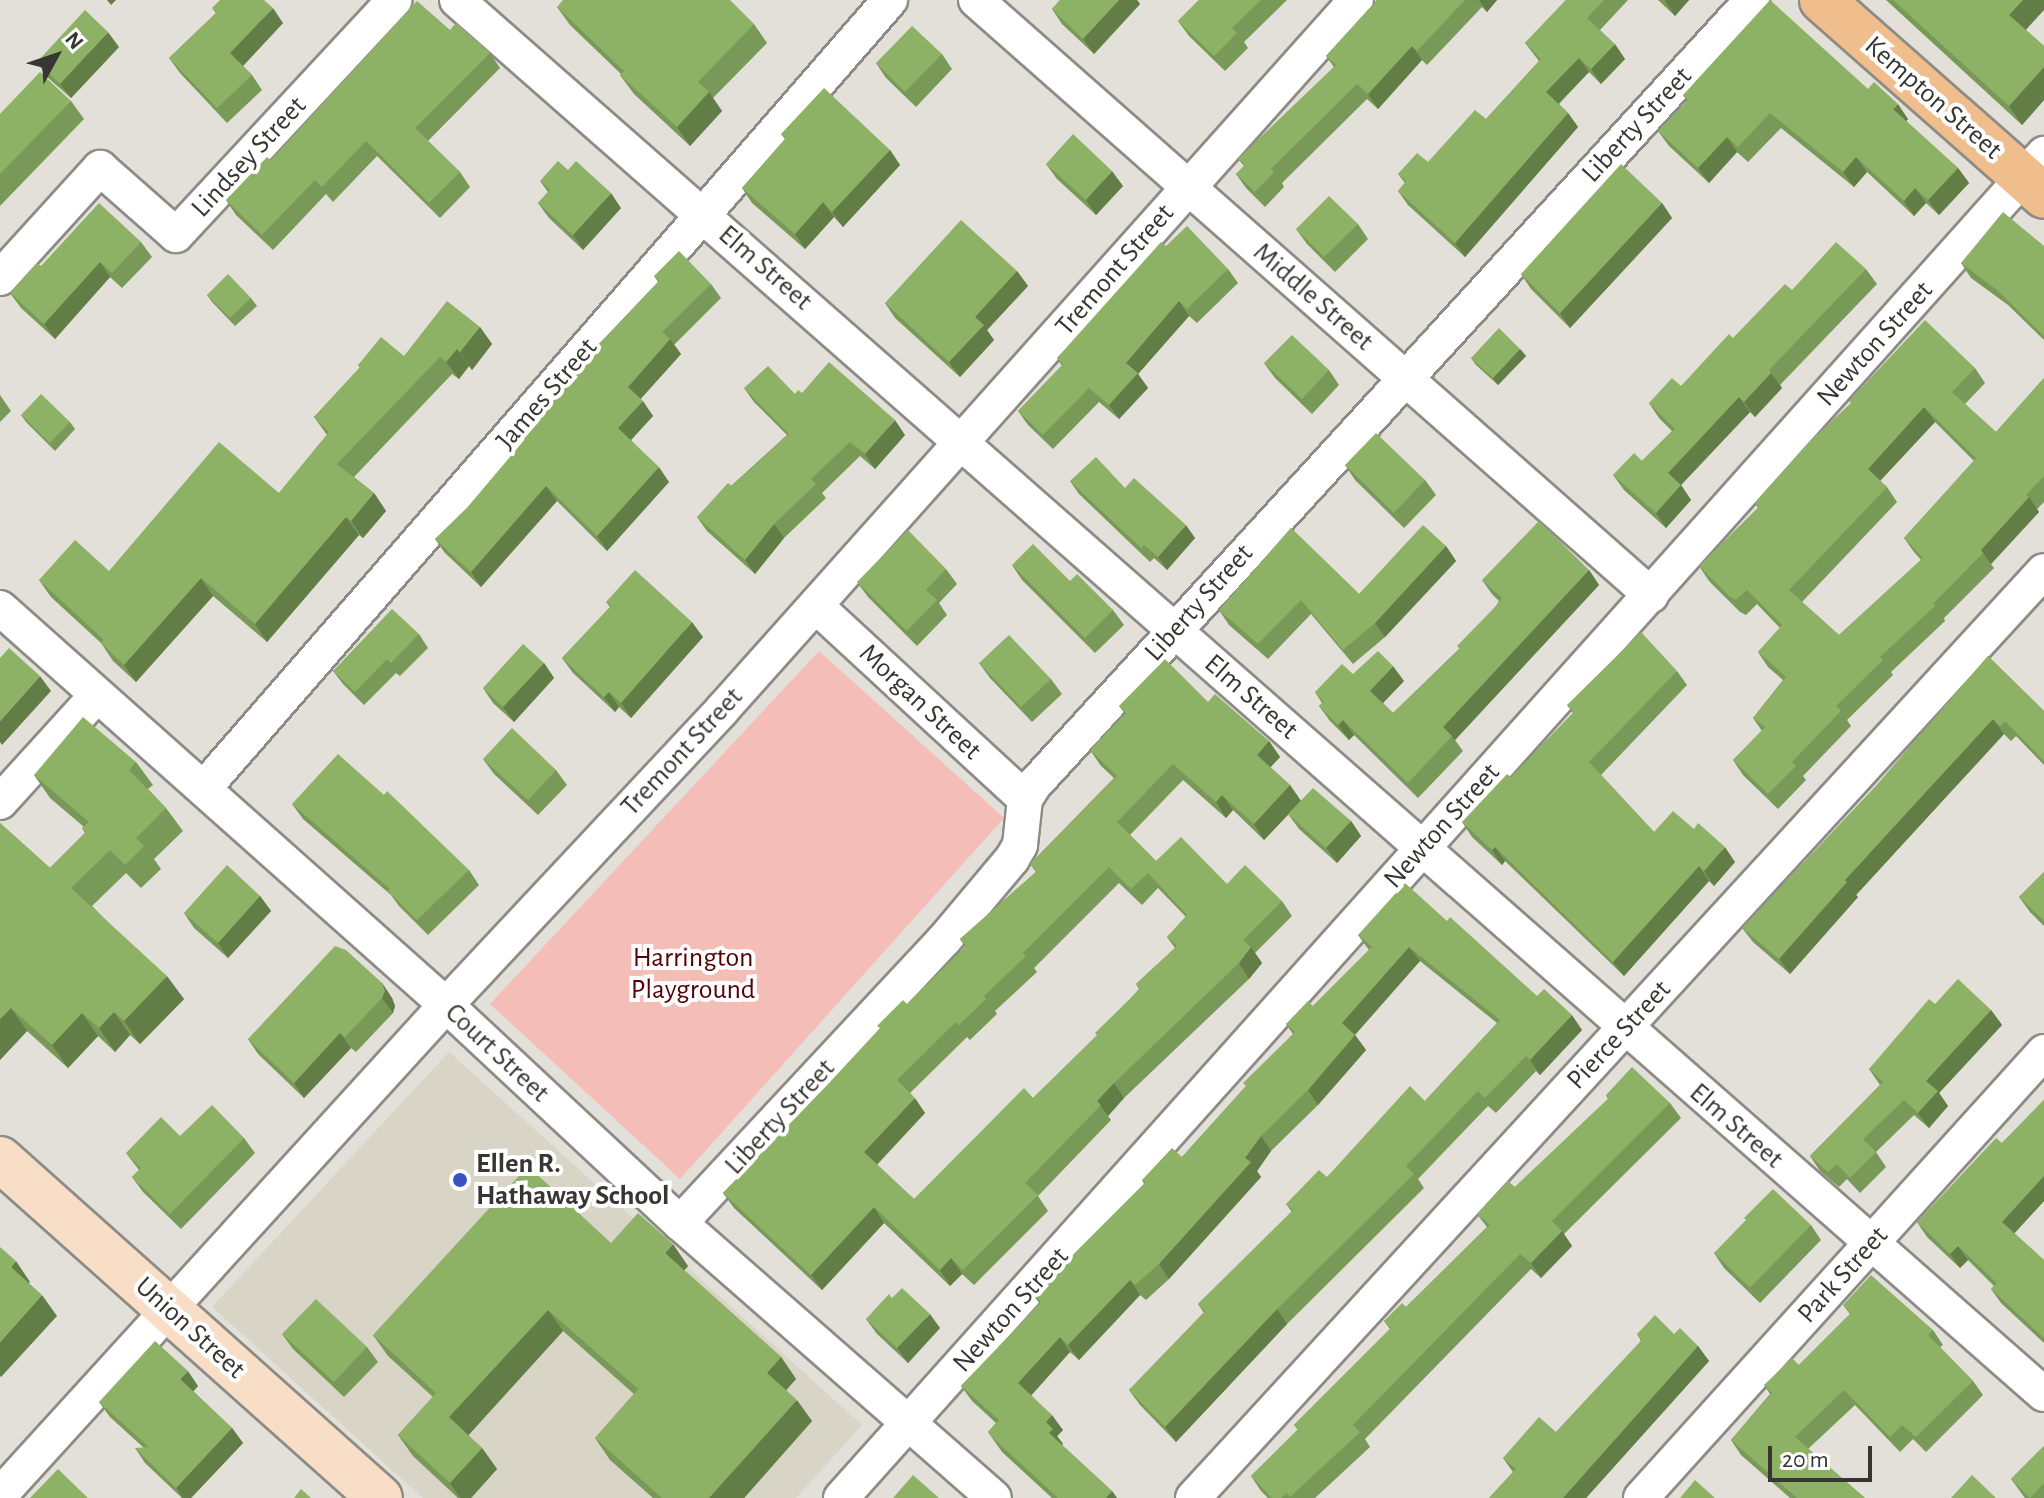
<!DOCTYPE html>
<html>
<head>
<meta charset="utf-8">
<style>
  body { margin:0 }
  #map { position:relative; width:2044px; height:1498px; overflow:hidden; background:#e2e0d8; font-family:"Alegreya Sans",sans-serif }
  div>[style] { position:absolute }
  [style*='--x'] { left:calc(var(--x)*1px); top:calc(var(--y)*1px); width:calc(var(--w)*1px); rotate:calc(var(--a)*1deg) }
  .built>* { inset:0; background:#d8d4c6 }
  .green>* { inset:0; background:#f5bdb7 }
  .roads { filter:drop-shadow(2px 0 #8d8b85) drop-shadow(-2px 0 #8d8b85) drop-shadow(0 2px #8d8b85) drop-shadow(0 -2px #8d8b85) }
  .minor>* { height:34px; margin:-17px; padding:0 17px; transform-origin:17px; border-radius:17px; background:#fff }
  .secondary>* { height:44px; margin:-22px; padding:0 22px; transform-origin:22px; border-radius:22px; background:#f8dec6 }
  .primary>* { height:44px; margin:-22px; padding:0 22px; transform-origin:22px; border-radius:22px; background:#f0bd8d }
  .wall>* { inset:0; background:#799958 }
  .shaded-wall>* { inset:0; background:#637d47 }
  .building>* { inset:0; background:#8db266 }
  .dots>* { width:22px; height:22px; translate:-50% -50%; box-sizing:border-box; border:4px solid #fff; border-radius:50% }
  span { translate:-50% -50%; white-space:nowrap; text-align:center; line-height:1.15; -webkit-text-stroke:8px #fff; paint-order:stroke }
  .street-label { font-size:28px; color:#373633 }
  .park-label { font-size:28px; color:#540207 }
  .poi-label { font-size:28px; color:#373633; font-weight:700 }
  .left { translate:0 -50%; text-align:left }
  .north { position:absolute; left:16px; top:16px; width:80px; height:80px; -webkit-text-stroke:6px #fff; paint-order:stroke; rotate:50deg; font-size:22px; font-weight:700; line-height:32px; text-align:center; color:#373633 }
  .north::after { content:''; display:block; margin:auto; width:28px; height:36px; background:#373633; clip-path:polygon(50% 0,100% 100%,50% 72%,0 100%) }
  .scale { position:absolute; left:1768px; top:1446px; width:104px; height:36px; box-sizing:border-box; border:4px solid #373633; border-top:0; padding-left:10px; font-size:24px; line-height:28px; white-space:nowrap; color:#373633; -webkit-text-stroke:6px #fff; paint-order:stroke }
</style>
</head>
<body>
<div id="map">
  <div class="built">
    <i style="clip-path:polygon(449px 1052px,862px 1425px,796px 1498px,423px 1498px,212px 1307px)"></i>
  </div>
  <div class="green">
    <i style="clip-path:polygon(819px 651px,1004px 818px,680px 1179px,490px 1004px)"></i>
  </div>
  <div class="roads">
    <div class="minor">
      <i style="--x:457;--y:0;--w:2112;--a:41.3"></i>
      <i style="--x:976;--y:0;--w:900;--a:41.4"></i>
      <i style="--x:0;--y:278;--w:149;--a:-47.7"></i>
      <i style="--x:100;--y:168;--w:101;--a:41.4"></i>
      <i style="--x:176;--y:235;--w:321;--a:-47.1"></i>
      <i style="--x:816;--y:606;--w:284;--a:42.7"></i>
      <i style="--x:0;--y:608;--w:597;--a:41.67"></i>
      <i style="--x:446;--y:1005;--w:320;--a:43"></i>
      <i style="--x:680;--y:1223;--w:417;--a:41.2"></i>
      <i style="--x:204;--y:788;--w:1045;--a:-48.96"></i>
      <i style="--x:0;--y:802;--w:144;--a:-47.8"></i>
      <i style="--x:680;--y:1223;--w:387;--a:-47"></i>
      <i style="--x:944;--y:940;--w:106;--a:-50"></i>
      <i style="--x:1012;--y:859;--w:16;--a:-60"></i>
      <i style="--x:1020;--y:845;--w:46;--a:-83.8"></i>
      <i style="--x:1025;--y:799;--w:17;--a:-57"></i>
      <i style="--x:1034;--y:785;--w:1064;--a:-47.55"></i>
      <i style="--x:0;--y:1495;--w:663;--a:-47.69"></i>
      <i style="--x:446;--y:1005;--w:403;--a:-46.9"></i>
      <i style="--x:721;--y:711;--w:953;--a:-48.23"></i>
      <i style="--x:841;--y:1498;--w:1804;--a:-48.17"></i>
      <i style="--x:1193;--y:1498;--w:1258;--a:-47.45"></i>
      <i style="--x:1641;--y:1498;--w:601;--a:-47.9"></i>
    </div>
    <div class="secondary">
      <i style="--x:0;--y:1159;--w:509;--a:41.74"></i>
    </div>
    <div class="primary">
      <i style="--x:1822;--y:0;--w:296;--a:41.4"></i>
    </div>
  </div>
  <div class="wall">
    <i style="clip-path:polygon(1060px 0,1137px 0,1140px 4px,1094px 54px,1062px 24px,1052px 9px)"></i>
    <i style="clip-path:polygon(1199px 0,1287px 0,1244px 42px,1248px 48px,1225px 71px,1189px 36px,1178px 21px)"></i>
    <i style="clip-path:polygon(1377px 0,1497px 0,1487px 12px,1482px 7px,1427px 65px,1422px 60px,1378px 109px,1367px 99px,1282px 183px,1284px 187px,1265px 207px,1246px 188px,1236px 174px,1244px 166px,1238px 159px,1334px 67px,1326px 56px)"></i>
    <i style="clip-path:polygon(1566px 0,1628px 0,1600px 30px,1625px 59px,1601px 84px,1589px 72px,1559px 104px,1568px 113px,1578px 127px,1465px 257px,1408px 205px,1398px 191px,1405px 183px,1398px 174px,1428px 162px,1486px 119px,1539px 61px,1525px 43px)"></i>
    <i style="clip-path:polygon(1658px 0,1689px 0,1675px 16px)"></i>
    <i style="clip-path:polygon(1886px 0,2044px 0,2026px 30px,2044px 46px,2044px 100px,2022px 125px)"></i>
    <i style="clip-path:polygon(557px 7px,754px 24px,767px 43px,713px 98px,722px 111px,690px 146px,634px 94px,620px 75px,621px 74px,570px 25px)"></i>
    <i style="clip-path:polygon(212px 8px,283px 23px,243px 66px,252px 75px,262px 90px,227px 123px,180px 73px,169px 58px,216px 13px)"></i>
    <i style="clip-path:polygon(450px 30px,490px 53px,500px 68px,428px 141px,460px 172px,470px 187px,440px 218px,377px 156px,333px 202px,326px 194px,273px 250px,236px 215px,226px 200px,271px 160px)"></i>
    <i style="clip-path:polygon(119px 47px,71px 98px,47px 77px,37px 62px)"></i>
    <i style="clip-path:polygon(942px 54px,952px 69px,916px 107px,886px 78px,876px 63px)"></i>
    <i style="clip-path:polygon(1868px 89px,1908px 119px,1906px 121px,1958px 168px,1969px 183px,1939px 215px,1926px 203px,1914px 216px,1867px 172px,1854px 187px,1781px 128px,1748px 162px,1737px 152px,1709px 183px,1669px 146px,1658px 131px,1687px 101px,1683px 95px)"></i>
    <i style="clip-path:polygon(71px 101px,84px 119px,0 206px,0 114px)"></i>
    <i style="clip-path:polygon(781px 134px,890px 150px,900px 165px,843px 227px,834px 217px,805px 249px,752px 203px,742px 188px,785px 139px)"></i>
    <i style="clip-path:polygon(1046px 164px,1123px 186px,1096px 215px,1057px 179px)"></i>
    <i style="clip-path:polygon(540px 181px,621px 208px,583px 250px,549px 218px,538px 203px,548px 192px)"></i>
    <i style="clip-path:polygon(1662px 203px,1672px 218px,1570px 328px,1531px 289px,1521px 274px)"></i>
    <i style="clip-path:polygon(1358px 224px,1368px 239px,1335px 272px,1307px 244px,1296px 229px)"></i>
    <i style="clip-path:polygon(141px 242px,152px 257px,122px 288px,110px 277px,55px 339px,21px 308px,10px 293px,41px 266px)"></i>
    <i style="clip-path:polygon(1166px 246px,1228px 269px,1238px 283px,1197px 323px,1189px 316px,1138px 374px,1148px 388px,1119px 419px,1099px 402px,1053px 449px,1028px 425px,1018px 411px,1062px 366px,1057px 358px)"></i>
    <i style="clip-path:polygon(2044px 246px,2044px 340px,2008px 305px,1971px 278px,1961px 263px)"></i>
    <i style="clip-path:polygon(1866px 269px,1877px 284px,1780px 385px,1782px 388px,1755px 417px,1750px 412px,1681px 485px,1691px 500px,1666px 528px,1624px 490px,1613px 475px,1642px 461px,1672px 431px,1659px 418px,1649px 403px,1681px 386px,1733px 338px,1792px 290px)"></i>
    <i style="clip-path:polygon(1017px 271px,1028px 286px,987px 330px,994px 340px,960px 377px,895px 318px,885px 303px)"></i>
    <i style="clip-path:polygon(654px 276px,711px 284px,721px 298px,674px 345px,681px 354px,640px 399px,653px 416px,631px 440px,669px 482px,607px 551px,557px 501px,481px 587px,445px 553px,435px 539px,467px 508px,525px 440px,521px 435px,562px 390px,559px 386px,658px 282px)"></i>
    <i style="clip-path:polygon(207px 295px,251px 298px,257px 306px,235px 326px,212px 302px)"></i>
    <i style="clip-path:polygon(480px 327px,492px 344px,472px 370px,469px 366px,459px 379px,452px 374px,354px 477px,374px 493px,386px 511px,363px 538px,359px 535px,267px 642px,213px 596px,136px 682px,113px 661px,101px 643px,51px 597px,39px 580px,109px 571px,279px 493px,327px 435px,314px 417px,360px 368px,358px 365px,404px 356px)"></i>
    <i style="clip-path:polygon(1520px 349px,1526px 356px,1498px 385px,1476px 365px,1471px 358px)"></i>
    <i style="clip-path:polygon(1264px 363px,1329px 370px,1339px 385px,1312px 414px,1275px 378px)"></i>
    <i style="clip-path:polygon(evenodd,1975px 368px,1985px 383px,1965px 404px,1996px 432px,2044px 378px,2044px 502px,2037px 509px,2039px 512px,1991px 564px,1994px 568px,1944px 618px,1945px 621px,1891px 672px,1893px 675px,1847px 720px,1851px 726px,1803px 776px,1806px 780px,1778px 809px,1743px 775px,1733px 760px,1762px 731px,1753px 718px,1783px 680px,1768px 667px,1758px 652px,1780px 628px,1757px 604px,1746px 615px,1740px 612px,1709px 581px,1699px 566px,1758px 508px,1755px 503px,1975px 368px,1935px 422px,1974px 461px,1904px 538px,1914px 552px,1921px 560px,1839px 635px,1802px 602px,1897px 502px,1887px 487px,1880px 481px,1935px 422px)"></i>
    <i style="clip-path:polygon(744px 388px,795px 394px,802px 393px,905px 435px,875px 469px,860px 456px,822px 493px,826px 498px,784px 538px,755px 574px,707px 531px,697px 517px,787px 435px,754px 402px)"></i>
    <i style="clip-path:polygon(0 395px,11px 411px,0 422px)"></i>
    <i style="clip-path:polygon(21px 415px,70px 422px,75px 429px,55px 451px,26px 422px)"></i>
    <i style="clip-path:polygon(1345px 465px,1425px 480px,1436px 495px,1404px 528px,1355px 480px)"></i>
    <i style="clip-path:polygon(1070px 481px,1125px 488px,1195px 538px,1167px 570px,1154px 558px,1150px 562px,1079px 494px)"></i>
    <i style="clip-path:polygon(1291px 528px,1359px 594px,1446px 546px,1456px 561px,1385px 637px,1353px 664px,1311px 614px,1268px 659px,1229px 625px,1219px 610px)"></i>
    <i style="clip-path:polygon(1012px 565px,1070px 581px,1113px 610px,1124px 625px,1095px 653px,1022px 580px)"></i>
    <i style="clip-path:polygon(946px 569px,957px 584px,939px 603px,947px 615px,917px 646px,868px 597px,857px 582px)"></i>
    <i style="clip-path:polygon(1589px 570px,1599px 585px,1455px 740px,1463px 751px,1418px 798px,1354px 735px,1349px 740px,1330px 721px,1319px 706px,1322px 703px,1315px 692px,1353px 674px,1404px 681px,1383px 703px,1393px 713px,1459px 649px,1496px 606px,1499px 601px,1492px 594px,1482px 580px)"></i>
    <i style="clip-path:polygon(606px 602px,703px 637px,631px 718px,619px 707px,615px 712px,573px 673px,562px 658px,610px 607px)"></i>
    <i style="clip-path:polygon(419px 634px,428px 648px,400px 676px,396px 673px,364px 705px,343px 684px,333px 671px)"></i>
    <i style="clip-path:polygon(1988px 656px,2044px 711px,2044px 765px,2016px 736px,2011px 741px,2004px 734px,1856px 895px,1858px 897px,1790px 974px,1753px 942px,1742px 928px,1877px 785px)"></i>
    <i style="clip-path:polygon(544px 663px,554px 678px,514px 722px,493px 703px,483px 688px)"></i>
    <i style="clip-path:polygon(979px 663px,1051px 679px,1062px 694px,1032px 722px,990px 678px)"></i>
    <i style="clip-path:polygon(1677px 671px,1687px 685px,1601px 775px,1654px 832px,1694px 829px,1735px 862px,1714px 886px,1709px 881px,1624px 976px,1505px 861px,1502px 865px,1472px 837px,1462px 822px,1511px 777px,1573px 713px,1567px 705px)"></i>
    <i style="clip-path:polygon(evenodd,1208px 702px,1269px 741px,1280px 757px,1270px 767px,1290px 785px,1301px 801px,1264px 840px,1233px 810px,1226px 818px,1183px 780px,1130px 835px,1156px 861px,1282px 901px,1292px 916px,1255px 953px,1262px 963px,1249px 979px,1124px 1098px,1108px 1116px,1111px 1120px,1038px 1196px,1048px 1211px,974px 1285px,962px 1274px,950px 1286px,884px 1223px,822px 1290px,734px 1208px,723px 1193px,907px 1004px,965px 947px,960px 939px,1036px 872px,1030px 864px,1114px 778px,1101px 766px,1090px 750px,1125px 714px,1119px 706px,1208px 702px,1119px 883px,1142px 905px,1158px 888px,1186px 917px,1167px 937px,1175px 948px,1136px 984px,1139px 989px,1097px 1036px,1033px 1098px,914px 1199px,877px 1165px,925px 1113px,910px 1093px,967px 1037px,970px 1040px,997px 1014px,995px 1011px,1037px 972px,1034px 968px,1119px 883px)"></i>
    <i style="clip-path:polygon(483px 759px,556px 770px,567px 785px,538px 815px,494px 774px)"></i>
    <i style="clip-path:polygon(136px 762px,153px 785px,148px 789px,166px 808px,183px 831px,154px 859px,161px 869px,141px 888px,126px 873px,92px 906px,184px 999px,140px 1044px,130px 1035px,115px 1052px,98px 1036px,68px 1068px,27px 1031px,0 1060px,0 823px,50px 868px,85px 833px,82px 828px,84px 827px,50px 798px,34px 775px)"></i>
    <i style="clip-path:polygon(292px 804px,469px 870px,479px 885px,428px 935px,399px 906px,391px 895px,303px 819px)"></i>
    <i style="clip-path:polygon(1288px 814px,1351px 821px,1361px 836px,1337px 863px,1299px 829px)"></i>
    <i style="clip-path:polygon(2044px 872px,2044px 926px,2030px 912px,2019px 897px)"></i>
    <i style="clip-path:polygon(260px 896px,271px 911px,228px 958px,194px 928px,184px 913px)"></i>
    <i style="clip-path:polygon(1447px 921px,1537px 996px,1582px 1030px,1540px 1075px,1536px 1071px,1496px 1113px,1488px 1106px,1418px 1179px,1424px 1188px,1287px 1324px,1176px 1442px,1140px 1405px,1129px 1390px,1204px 1313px,1198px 1304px,1292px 1212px,1286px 1204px,1327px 1177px,1425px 1101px,1497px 1023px,1420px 961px,1355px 1035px,1366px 1050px,1318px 1105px,1271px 1151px,1257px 1171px,1261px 1177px,1169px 1279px,1146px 1300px,1140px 1295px,1079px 1360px,1070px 1352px,1031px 1395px,1063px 1430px,1057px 1436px,1063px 1444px,1062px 1445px,1112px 1491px,1117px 1498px,1052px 1498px,1002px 1452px,988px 1432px,996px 1423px,972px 1401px,961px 1386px,1040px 1304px,1033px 1295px,1144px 1184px,1142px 1180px,1182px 1157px,1293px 1034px,1286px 1024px,1313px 1006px,1369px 950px,1358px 935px)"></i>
    <i style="clip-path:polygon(382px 983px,392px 998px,395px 1006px,393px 1013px,356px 1052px,351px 1048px,304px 1098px,258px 1054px,248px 1039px)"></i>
    <i style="clip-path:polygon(1935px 1004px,1991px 1010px,2002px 1025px,1939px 1093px,1948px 1106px,1929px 1128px,1914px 1115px,1876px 1152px,1886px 1167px,1860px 1193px,1847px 1179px,1839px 1187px,1820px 1171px,1810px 1156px,1880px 1085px,1869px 1069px)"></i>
    <i style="clip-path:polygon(1606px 1095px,1670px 1103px,1681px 1118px,1564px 1234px,1572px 1246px,1541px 1278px,1531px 1269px,1365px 1439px,1370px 1447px,1315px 1498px,1268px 1498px,1261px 1491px,1251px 1476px,1298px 1430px,1294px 1425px,1390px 1329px,1384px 1321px,1406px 1307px,1487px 1227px,1477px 1214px,1515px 1187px,1608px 1099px)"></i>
    <i style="clip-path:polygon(2044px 1100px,2044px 1201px,2014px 1233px,2044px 1260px,2044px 1343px,2001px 1303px,1991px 1289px,1994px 1286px,1968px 1260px,1960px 1268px,1927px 1237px,1917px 1222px,2002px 1143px)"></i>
    <i style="clip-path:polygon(180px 1136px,244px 1138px,255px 1153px,181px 1229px,143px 1192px,132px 1177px,139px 1170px,126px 1153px)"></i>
    <i style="clip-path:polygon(1811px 1225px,1821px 1240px,1760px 1303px,1724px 1268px,1714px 1253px)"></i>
    <i style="clip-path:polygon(611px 1243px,688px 1266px,684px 1270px,781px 1357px,796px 1379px,786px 1390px,812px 1421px,744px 1498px,653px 1498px,610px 1460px,595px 1438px,634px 1394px,563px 1331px,468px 1435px,482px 1448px,497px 1469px,471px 1498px,458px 1498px,413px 1456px,398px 1435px,433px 1397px,388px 1356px,373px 1335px)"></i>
    <i style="clip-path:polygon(892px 1298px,940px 1328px,908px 1363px,877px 1334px,866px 1319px)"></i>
    <i style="clip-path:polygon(1843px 1305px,1933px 1330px,1943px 1345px,1940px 1347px,1973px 1381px,1983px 1395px,1926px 1452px,1913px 1439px,1900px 1452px,1855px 1405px,1808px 1449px,1865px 1498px,1790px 1498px,1741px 1455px,1731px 1440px,1770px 1394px,1764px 1385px,1799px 1365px,1850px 1314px)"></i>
    <i style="clip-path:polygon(282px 1334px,367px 1347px,378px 1362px,344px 1397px,293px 1349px)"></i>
    <i style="clip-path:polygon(1637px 1334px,1674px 1334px,1698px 1346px,1709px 1361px,1586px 1498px,1489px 1498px,1513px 1472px,1503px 1458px,1556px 1432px,1641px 1341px)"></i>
    <i style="clip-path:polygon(198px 1386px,193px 1391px,232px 1428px,243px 1443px,191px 1498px,182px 1498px,145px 1463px,135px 1448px,144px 1448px,110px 1417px,99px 1402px)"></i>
    <i style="clip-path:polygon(2044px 1446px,2044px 1498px,2025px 1498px,2011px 1479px)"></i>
  </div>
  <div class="shaded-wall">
    <i style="clip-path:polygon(107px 0,116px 0,111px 5px)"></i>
    <i style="clip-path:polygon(1119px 0,1137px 0,1140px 4px,1094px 54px,1083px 39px)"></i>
    <i style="clip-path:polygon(1479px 0,1497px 0,1487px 12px)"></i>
    <i style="clip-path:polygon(1666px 0,1689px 0,1675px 16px,1665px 1px)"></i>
    <i style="clip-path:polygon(2023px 0,2044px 0,2044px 10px,2022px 34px,2009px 15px)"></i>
    <i style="clip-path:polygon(273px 8px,283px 23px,241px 68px,230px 53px)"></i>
    <i style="clip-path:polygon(108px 32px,119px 47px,71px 98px,60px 84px)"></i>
    <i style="clip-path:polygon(1615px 44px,1625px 59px,1601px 84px,1591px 69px)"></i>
    <i style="clip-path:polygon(1412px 46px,1422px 60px,1378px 109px,1368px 94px)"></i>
    <i style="clip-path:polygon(1579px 58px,1589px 72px,1556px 106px,1546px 92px)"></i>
    <i style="clip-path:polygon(2044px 67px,2044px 100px,2022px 125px,2009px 106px)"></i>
    <i style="clip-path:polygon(709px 92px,722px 111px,690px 146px,677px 127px)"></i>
    <i style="clip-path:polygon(1898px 104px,1908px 119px,1904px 124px,1893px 109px)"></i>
    <i style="clip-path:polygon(1568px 113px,1578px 127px,1465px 257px,1455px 243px)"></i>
    <i style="clip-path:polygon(1727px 137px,1737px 152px,1709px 183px,1698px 168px)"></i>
    <i style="clip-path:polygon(890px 150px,900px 165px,843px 227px,832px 212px)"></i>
    <i style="clip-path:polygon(1856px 157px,1867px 172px,1854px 187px,1843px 172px)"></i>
    <i style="clip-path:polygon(1958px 168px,1969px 183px,1939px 215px,1928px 200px)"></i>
    <i style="clip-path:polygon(1112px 171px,1123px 186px,1096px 215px,1086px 200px)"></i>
    <i style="clip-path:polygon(1915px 188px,1926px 203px,1914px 216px,1904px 201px)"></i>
    <i style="clip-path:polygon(611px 193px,621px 208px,583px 250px,573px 235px)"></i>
    <i style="clip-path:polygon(823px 202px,834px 217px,805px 249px,795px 234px)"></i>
    <i style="clip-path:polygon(1662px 203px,1672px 218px,1570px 328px,1560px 313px)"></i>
    <i style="clip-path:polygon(100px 262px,110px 277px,55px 339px,44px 324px)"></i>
    <i style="clip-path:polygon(1017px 271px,1028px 286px,987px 330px,994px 340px,960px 377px,949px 362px,975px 317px)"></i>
    <i style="clip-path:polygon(1179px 301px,1189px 316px,1138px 374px,1148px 388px,1119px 419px,1109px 405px,1126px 363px)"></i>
    <i style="clip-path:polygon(480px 327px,492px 344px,472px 370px,460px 352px)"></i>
    <i style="clip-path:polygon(670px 339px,681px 354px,638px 402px,628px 387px)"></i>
    <i style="clip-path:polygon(457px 349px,469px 366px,459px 379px,446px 362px)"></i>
    <i style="clip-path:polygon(1520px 349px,1526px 356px,1498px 385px,1493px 378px)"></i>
    <i style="clip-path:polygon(1771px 373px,1782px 388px,1755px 417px,1744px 402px)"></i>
    <i style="clip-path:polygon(1739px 397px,1750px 412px,1681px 485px,1691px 500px,1666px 528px,1656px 513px,1668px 473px)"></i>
    <i style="clip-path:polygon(643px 401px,653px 416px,629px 442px,618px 428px)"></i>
    <i style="clip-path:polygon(1924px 407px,1935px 422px,1878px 483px,1868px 469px)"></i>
    <i style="clip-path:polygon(895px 420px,905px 435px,875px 469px,865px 454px)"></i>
    <i style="clip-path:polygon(659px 467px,669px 482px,607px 551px,597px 536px)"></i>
    <i style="clip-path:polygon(546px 486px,557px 501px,481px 587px,471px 572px)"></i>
    <i style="clip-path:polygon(374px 493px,386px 511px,363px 538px,351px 521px)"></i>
    <i style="clip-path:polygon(2029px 497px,2039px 512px,1991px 564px,1981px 550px)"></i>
    <i style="clip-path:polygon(346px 517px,359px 535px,267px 642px,255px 624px)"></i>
    <i style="clip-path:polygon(774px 524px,784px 538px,755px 574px,745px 560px)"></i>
    <i style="clip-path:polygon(1186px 525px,1195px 538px,1167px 570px,1158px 557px)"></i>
    <i style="clip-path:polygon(1446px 546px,1456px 561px,1385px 637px,1375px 623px)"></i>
    <i style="clip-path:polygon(1589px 570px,1599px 585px,1455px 740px,1443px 727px)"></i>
    <i style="clip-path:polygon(201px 578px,213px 596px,136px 682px,124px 665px)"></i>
    <i style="clip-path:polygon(692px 622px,703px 637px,631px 718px,621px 703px)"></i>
    <i style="clip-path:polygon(544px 663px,554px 678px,514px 722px,503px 707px)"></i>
    <i style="clip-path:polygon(1393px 666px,1404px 681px,1380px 706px,1370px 691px)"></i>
    <i style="clip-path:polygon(40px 676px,51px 691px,2px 745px,0 742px,0 721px)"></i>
    <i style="clip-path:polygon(609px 692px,619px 707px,615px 712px,604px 697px)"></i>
    <i style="clip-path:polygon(1993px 719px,2004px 734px,1856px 895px,1858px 897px,1790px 974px,1779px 959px,1845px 880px)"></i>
    <i style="clip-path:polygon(1343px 720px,1354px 735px,1349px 740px,1338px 725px)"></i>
    <i style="clip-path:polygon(1269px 741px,1280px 757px,1268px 770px,1257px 755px)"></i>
    <i style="clip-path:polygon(1290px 785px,1301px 801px,1264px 840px,1254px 824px)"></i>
    <i style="clip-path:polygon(1222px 795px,1233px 810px,1226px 818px,1216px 802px)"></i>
    <i style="clip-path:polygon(1351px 821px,1361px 836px,1337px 863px,1326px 848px)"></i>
    <i style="clip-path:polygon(1495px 847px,1505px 861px,1502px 865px,1492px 850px)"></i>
    <i style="clip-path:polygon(1725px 847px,1735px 862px,1714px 886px,1704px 871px)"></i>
    <i style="clip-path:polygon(1699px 866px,1709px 881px,1624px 976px,1613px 962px)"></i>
    <i style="clip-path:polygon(260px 896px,271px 911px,228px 958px,218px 943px)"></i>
    <i style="clip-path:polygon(1251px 947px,1262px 963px,1249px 979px,1239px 963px)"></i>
    <i style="clip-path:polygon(1409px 947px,1420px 961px,1352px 1038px,1342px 1023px)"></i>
    <i style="clip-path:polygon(167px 976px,184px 999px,140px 1044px,124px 1021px)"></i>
    <i style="clip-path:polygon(382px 983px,392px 998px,395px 1006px,393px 1013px,382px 998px)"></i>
    <i style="clip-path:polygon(11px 1008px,27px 1031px,0 1060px,0 1019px)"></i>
    <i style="clip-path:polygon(1991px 1010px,2002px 1025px,1939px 1093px,1948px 1106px,1929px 1128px,1918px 1113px,1926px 1081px)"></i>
    <i style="clip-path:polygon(114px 1012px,130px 1035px,115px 1052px,99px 1028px)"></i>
    <i style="clip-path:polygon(82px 1013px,98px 1036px,68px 1068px,52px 1045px)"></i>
    <i style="clip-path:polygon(1572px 1015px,1582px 1030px,1540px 1075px,1530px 1060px)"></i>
    <i style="clip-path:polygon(340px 1033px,351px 1048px,304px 1098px,294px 1083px)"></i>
    <i style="clip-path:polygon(1355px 1035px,1366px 1050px,1318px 1105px,1308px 1090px)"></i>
    <i style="clip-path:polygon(1114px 1083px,1124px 1098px,1108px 1116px,1097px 1101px)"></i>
    <i style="clip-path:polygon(915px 1098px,925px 1113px,874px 1167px,864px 1152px)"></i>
    <i style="clip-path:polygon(1261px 1136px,1271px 1151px,1257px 1171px,1261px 1177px,1169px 1279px,1159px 1264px,1245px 1158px)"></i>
    <i style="clip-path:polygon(2044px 1176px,2044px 1201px,2012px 1236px,2002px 1222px)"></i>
    <i style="clip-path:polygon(874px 1207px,884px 1223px,822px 1290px,811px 1275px)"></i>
    <i style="clip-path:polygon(1562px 1231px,1572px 1246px,1541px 1278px,1531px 1263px)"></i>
    <i style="clip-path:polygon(673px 1244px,688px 1266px,680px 1275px,665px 1253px)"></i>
    <i style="clip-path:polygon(1958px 1246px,1968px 1260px,1960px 1268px,1950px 1254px)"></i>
    <i style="clip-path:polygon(951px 1258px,962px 1274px,950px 1286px,940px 1270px)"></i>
    <i style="clip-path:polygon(16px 1261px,30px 1282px,25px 1287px,11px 1267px)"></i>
    <i style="clip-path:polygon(1130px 1280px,1140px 1295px,1079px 1360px,1068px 1345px)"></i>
    <i style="clip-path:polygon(42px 1295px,57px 1316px,1px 1377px,0 1376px,0 1342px)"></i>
    <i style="clip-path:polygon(1277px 1309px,1287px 1324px,1176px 1442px,1165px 1427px)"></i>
    <i style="clip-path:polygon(548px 1310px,563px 1331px,465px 1439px,449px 1417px)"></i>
    <i style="clip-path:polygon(930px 1314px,940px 1328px,908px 1363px,897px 1348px)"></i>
    <i style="clip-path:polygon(1060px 1337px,1070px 1352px,1029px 1398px,1018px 1383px)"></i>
    <i style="clip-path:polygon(1698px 1346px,1709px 1361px,1586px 1498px,1563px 1498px)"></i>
    <i style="clip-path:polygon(781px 1357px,796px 1379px,782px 1395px,767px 1373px)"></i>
    <i style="clip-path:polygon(188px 1371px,198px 1386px,191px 1394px,180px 1379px)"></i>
    <i style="clip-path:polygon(797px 1400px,812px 1421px,744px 1498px,709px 1498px)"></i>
    <i style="clip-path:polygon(1052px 1415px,1063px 1430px,1057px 1436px,1063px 1444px,1059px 1448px,1049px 1433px,1046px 1422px)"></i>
    <i style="clip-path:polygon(232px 1428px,243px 1443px,191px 1498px,183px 1498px,176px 1488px)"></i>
    <i style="clip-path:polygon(482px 1448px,497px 1469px,471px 1498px,460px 1498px,450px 1483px)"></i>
    <i style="clip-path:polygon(1112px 1491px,1117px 1498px,1106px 1498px)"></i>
  </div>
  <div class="building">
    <i style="clip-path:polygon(220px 0,264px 0,273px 8px,230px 53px,252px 75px,217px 108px,169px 58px,217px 12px,212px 8px)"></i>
    <i style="clip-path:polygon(563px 0,730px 0,754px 24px,698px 82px,709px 92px,677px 127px,620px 75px,624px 71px,557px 7px)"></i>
    <i style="clip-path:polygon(1060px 0,1119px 0,1083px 39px,1052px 9px)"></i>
    <i style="clip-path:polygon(1199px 0,1261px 0,1232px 28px,1237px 33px,1214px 56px,1178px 21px)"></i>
    <i style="clip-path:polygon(1377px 0,1465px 0,1417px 51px,1412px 46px,1368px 94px,1357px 84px,1271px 169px,1274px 172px,1255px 192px,1236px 174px,1245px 165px,1238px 159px,1336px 65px,1326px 56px)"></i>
    <i style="clip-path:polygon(1566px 0,1604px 0,1587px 18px,1615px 44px,1591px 69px,1579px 58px,1546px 92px,1568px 113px,1455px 243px,1398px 191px,1406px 181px,1398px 174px,1417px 153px,1428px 162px,1475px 110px,1486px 119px,1541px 59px,1525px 43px)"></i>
    <i style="clip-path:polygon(1770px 0,1868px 89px,1874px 82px,1898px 104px,1893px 109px,1958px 168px,1928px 200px,1915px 188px,1904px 201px,1856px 157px,1843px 172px,1770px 113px,1738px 147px,1727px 137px,1698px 168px,1658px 131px,1688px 100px,1683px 95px)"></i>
    <i style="clip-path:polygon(1893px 0,2023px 0,2009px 15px,2044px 46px,2044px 67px,2009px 106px)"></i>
    <i style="clip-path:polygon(417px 1px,450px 30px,456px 23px,490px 53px,415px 128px,460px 172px,429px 203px,366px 141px,322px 187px,315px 180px,262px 235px,226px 200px,267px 157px,271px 160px)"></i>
    <i style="clip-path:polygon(85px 10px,108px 32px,60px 84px,37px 62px)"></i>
    <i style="clip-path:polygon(912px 26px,942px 54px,905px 92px,876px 63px)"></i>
    <i style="clip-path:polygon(40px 72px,71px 101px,0 174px,0 114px)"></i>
    <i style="clip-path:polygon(824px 88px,890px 150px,832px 212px,823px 202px,795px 234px,742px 188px,786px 138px,781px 134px)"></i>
    <i style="clip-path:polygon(1073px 134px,1112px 171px,1086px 200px,1046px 164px)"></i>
    <i style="clip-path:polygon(558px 161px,568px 170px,576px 161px,611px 193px,573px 235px,538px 203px,550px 190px,540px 181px)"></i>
    <i style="clip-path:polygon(1621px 164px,1662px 203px,1560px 313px,1521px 274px)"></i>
    <i style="clip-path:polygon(1329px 196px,1358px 224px,1324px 257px,1296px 229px)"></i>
    <i style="clip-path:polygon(99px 203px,141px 242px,112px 273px,100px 262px,44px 324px,10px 293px,37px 263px,41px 266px)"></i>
    <i style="clip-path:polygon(2003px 212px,2044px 246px,2044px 336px,1997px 290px,1961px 263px)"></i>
    <i style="clip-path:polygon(961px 220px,1017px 271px,975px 317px,984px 325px,949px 362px,885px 303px)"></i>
    <i style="clip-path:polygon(1187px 226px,1228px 269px,1187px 309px,1179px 301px,1126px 363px,1138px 373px,1109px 405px,1089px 388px,1043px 435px,1018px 411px,1063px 364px,1057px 358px,1161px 242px,1166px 246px)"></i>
    <i style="clip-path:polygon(1836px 242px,1866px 269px,1769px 370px,1771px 373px,1744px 402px,1739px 397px,1668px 473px,1681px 485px,1656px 513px,1613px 475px,1634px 453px,1642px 461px,1675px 429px,1649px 403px,1672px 378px,1681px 386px,1729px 334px,1733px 338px,1785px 284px,1792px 290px)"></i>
    <i style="clip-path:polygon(679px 251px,711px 284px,662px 332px,670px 339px,628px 387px,643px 401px,618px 428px,659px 467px,597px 536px,546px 486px,471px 572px,435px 539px,467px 508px,525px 439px,521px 435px,563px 389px,559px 386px,659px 281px,654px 276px)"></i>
    <i style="clip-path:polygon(228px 274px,251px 298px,230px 318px,207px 295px)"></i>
    <i style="clip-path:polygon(447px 301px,480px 327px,460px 352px,457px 349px,446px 362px,440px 357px,337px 464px,374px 493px,351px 521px,346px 517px,255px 624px,201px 578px,124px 665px,101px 643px,104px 640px,39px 580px,75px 540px,109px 571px,219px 442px,279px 493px,329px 432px,314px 417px,360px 367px,358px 365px,381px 337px,404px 356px)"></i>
    <i style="clip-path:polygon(evenodd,1925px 320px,1975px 368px,1952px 392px,1996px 432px,2044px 378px,2044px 476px,2026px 495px,2029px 497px,1981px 550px,1983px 553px,1933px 604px,1935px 606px,1880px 657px,1883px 660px,1836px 706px,1841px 711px,1792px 762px,1796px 766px,1768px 794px,1733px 760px,1765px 727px,1753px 718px,1786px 677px,1758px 652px,1782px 625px,1747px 590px,1736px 600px,1730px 597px,1699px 566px,1759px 507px,1755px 503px,1808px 443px,1851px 403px,1849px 401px,1925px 320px,1924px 407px,1976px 458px,1904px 538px,1923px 558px,1839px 635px,1789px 590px,1887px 487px,1868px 469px,1924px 407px)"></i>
    <i style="clip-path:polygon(1499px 328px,1520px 349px,1493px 378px,1471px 358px)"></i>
    <i style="clip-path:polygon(1292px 335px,1329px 370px,1302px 399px,1264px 363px)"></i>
    <i style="clip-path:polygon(829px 362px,895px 420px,865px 454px,850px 442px,811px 479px,816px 484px,774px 524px,745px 560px,697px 517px,728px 483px,732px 486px,789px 434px,744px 388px,768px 366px,795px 394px,798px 390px,802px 393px)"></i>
    <i style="clip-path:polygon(41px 394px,70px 422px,50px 443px,21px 415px)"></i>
    <i style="clip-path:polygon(1376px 433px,1425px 480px,1394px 513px,1345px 465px)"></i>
    <i style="clip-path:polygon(1096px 457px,1125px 488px,1134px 478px,1186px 525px,1158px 557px,1144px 545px,1141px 548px,1070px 481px)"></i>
    <i style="clip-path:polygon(1539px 521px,1589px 570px,1443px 727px,1452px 736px,1408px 783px,1343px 720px,1338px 725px,1319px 706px,1324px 702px,1315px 692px,1342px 664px,1353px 674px,1378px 651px,1393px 666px,1370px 691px,1393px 713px,1460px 649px,1457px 646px,1496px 606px,1502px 598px,1482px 580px)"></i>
    <i style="clip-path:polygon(1423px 525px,1446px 546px,1375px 623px,1343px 650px,1301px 600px,1258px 644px,1219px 610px,1291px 528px,1359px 594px)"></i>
    <i style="clip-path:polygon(908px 530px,946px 569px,926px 590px,937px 600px,907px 631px,857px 582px)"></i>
    <i style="clip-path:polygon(1033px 544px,1070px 581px,1077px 574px,1113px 610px,1085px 638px,1012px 565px)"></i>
    <i style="clip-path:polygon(635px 570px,692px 622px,621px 703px,609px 692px,604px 697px,562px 658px,611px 606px,606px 602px)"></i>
    <i style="clip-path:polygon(392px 609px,419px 634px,391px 663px,387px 659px,355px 692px,333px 671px)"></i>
    <i style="clip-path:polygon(1641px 632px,1677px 671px,1589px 762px,1654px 832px,1673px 811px,1694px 829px,1698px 823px,1725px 847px,1704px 871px,1699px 866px,1613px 962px,1495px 847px,1492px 850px,1462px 822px,1507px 774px,1511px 777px,1574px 712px,1567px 705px)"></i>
    <i style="clip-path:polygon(1009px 635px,1051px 679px,1021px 707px,979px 663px)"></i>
    <i style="clip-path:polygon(523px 644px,544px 663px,503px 707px,483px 688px)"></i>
    <i style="clip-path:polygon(9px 648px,40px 676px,0 721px,0 658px)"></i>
    <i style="clip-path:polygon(1988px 656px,2044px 711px,2044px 761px,2005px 721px,2000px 726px,1993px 719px,1845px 880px,1847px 882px,1779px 959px,1742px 928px,1877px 785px)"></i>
    <i style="clip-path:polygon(evenodd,1165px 659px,1208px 702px,1215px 694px,1269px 741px,1257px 755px,1290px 785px,1254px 824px,1222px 795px,1216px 802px,1173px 764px,1117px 822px,1156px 861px,1181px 837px,1227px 884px,1245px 865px,1282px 901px,1243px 940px,1251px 947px,1239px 963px,1114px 1083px,1097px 1101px,1101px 1105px,1025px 1183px,1038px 1195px,963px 1270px,951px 1258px,940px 1270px,874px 1207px,811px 1275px,723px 1193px,830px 1082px,880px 1028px,877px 1026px,903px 1000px,907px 1004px,966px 946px,960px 939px,1037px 871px,1030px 864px,1117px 776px,1090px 750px,1126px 713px,1119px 706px,1165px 659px,1109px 867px,1131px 889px,1148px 873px,1187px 915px,1167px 937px,1177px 946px,1136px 984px,1140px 989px,1095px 1033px,1097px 1035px,1033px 1098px,1024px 1088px,914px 1199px,864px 1152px,915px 1098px,897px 1080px,956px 1022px,959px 1025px,986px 999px,984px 996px,1026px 956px,1023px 953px,1109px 867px)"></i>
    <i style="clip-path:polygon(83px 717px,136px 762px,129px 770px,166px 808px,136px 838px,144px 846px,125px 865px,110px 850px,71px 888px,167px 976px,124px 1021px,114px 1012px,99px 1028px,82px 1013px,52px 1045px,11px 1008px,0 1019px,0 823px,50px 868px,86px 832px,82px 828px,89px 822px,34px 775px)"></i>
    <i style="clip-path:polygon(512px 728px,556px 770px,528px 800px,483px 759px)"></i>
    <i style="clip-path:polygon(338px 754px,384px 795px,387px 791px,469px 870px,417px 920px,388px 891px,390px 889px,292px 804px)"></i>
    <i style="clip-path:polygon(1313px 788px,1351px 821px,1326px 848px,1288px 814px)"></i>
    <i style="clip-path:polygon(227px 865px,260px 896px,218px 943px,184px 913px)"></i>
    <i style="clip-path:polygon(2044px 872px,2044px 921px,2019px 897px)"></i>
    <i style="clip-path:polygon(1405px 883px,1447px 921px,1450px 917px,1537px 996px,1544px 989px,1572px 1015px,1530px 1060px,1526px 1056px,1485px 1098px,1478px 1091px,1406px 1166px,1414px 1174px,1277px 1309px,1165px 1427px,1129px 1390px,1205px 1311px,1198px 1304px,1293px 1210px,1286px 1204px,1319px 1170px,1327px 1177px,1410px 1086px,1425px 1101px,1500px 1020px,1409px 947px,1342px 1023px,1355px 1035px,1308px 1090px,1261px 1136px,1245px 1158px,1251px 1162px,1159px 1264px,1135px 1285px,1130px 1280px,1068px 1345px,1060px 1337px,1018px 1383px,1052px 1415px,1046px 1422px,1053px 1429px,1049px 1433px,1112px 1491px,1106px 1498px,1058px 1498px,992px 1437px,988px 1432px,999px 1420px,961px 1386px,1041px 1302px,1033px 1295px,1145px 1183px,1142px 1180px,1172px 1148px,1182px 1157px,1246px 1086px,1243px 1083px,1295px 1032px,1286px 1024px,1308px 1001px,1313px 1006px,1372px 947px,1358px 935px)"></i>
    <i style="clip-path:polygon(335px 946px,346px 950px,382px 983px,385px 991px,382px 998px,345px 1037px,340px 1033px,294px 1083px,248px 1039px)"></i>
    <i style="clip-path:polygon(1958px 979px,1991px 1010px,1926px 1081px,1938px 1091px,1918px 1113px,1904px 1100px,1863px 1139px,1876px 1152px,1850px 1178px,1837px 1164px,1828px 1172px,1810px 1156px,1883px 1082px,1869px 1069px,1929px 999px,1935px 1004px)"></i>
    <i style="clip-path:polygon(1632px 1067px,1670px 1103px,1552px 1221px,1562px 1231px,1531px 1263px,1520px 1254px,1353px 1425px,1360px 1432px,1290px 1497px,1287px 1493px,1281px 1498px,1272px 1498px,1251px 1476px,1298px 1429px,1294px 1425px,1391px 1328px,1384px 1321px,1402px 1303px,1406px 1307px,1490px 1225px,1477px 1214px,1508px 1181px,1515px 1187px,1609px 1098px,1606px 1095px)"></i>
    <i style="clip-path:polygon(2044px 1100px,2044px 1176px,2002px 1222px,2044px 1260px,2044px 1338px,1991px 1289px,1997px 1283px,1958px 1246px,1950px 1254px,1917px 1222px,1996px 1138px,2002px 1143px)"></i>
    <i style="clip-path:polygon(212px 1105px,244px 1138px,170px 1214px,132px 1177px,141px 1168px,126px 1153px,161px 1117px,180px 1136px)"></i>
    <i style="clip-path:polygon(528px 1166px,611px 1243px,638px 1213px,673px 1244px,665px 1253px,781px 1357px,767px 1373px,797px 1400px,709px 1498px,662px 1498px,595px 1438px,638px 1389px,548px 1310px,449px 1417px,482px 1448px,450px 1483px,398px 1435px,436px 1393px,373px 1335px)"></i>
    <i style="clip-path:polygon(1773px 1189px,1811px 1225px,1750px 1288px,1714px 1253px,1746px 1220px,1744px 1218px)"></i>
    <i style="clip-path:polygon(0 1247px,16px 1261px,11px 1267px,42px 1295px,0 1342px)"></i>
    <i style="clip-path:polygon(1871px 1275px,1933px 1330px,1928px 1335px,1973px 1381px,1916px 1437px,1902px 1425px,1890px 1437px,1844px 1390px,1795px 1437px,1865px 1498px,1797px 1498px,1731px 1440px,1772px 1393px,1764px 1385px,1792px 1358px,1799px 1365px,1851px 1313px,1843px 1305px)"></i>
    <i style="clip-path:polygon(902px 1288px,930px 1314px,897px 1348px,866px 1319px,889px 1294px,892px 1298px)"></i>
    <i style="clip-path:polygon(316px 1299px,367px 1347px,334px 1382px,282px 1334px)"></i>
    <i style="clip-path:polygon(1655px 1315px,1674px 1334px,1680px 1328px,1698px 1346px,1563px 1498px,1489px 1498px,1516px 1469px,1503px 1458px,1539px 1417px,1556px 1432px,1642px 1340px,1637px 1334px)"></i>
    <i style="clip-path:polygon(155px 1341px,188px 1371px,180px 1379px,232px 1428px,176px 1488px,135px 1448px,149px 1447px,99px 1402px)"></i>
    <i style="clip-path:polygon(2044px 1446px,2044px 1483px,2030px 1498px,2011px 1479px)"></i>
    <i style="clip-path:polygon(58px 1469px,88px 1498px,30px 1498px)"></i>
    <i style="clip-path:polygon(913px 1475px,939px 1498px,893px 1498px)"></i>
    <i style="clip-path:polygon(1972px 1475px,1996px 1498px,1951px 1498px)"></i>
    <i style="clip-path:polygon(1695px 1480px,1715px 1498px,1680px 1498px)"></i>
    <i style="clip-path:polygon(301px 1489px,311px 1498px,294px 1498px)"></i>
  </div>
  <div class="dots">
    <i style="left:460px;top:1180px;background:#3852c4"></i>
  </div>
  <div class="street-label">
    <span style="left:1933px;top:98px;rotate:41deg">Kempton Street</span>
    <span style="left:1637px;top:125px;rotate:-47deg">Liberty Street</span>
    <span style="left:249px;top:157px;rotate:-47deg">Lindsey Street</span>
    <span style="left:765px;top:268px;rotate:41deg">Elm Street</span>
    <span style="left:1115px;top:270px;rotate:-49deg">Tremont Street</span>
    <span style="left:1313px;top:297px;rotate:41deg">Middle Street</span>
    <span style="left:1875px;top:344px;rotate:-48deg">Newton Street</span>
    <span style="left:547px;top:394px;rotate:-49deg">James Street</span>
    <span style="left:1199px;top:603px;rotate:-48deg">Liberty Street</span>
    <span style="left:1251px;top:697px;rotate:41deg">Elm Street</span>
    <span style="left:920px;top:702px;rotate:43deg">Morgan Street</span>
    <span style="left:682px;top:752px;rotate:-47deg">Tremont Street</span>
    <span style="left:1442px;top:826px;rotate:-48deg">Newton Street</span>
    <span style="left:1619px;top:1035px;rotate:-47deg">Pierce Street</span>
    <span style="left:497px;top:1053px;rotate:43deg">Court Street</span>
    <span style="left:780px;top:1117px;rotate:-47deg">Liberty Street</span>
    <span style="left:1736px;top:1126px;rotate:41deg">Elm Street</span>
    <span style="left:1843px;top:1275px;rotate:-48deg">Park Street</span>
    <span style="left:1011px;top:1310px;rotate:-48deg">Newton Street</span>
    <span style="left:190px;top:1328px;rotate:42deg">Union Street</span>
  </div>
  <div class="park-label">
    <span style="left:693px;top:974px">Harrington<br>Playground</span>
  </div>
  <div class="poi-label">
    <span class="left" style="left:476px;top:1180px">Ellen R.<br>Hathaway School</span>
  </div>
  <div class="north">N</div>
  <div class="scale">20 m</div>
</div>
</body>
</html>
